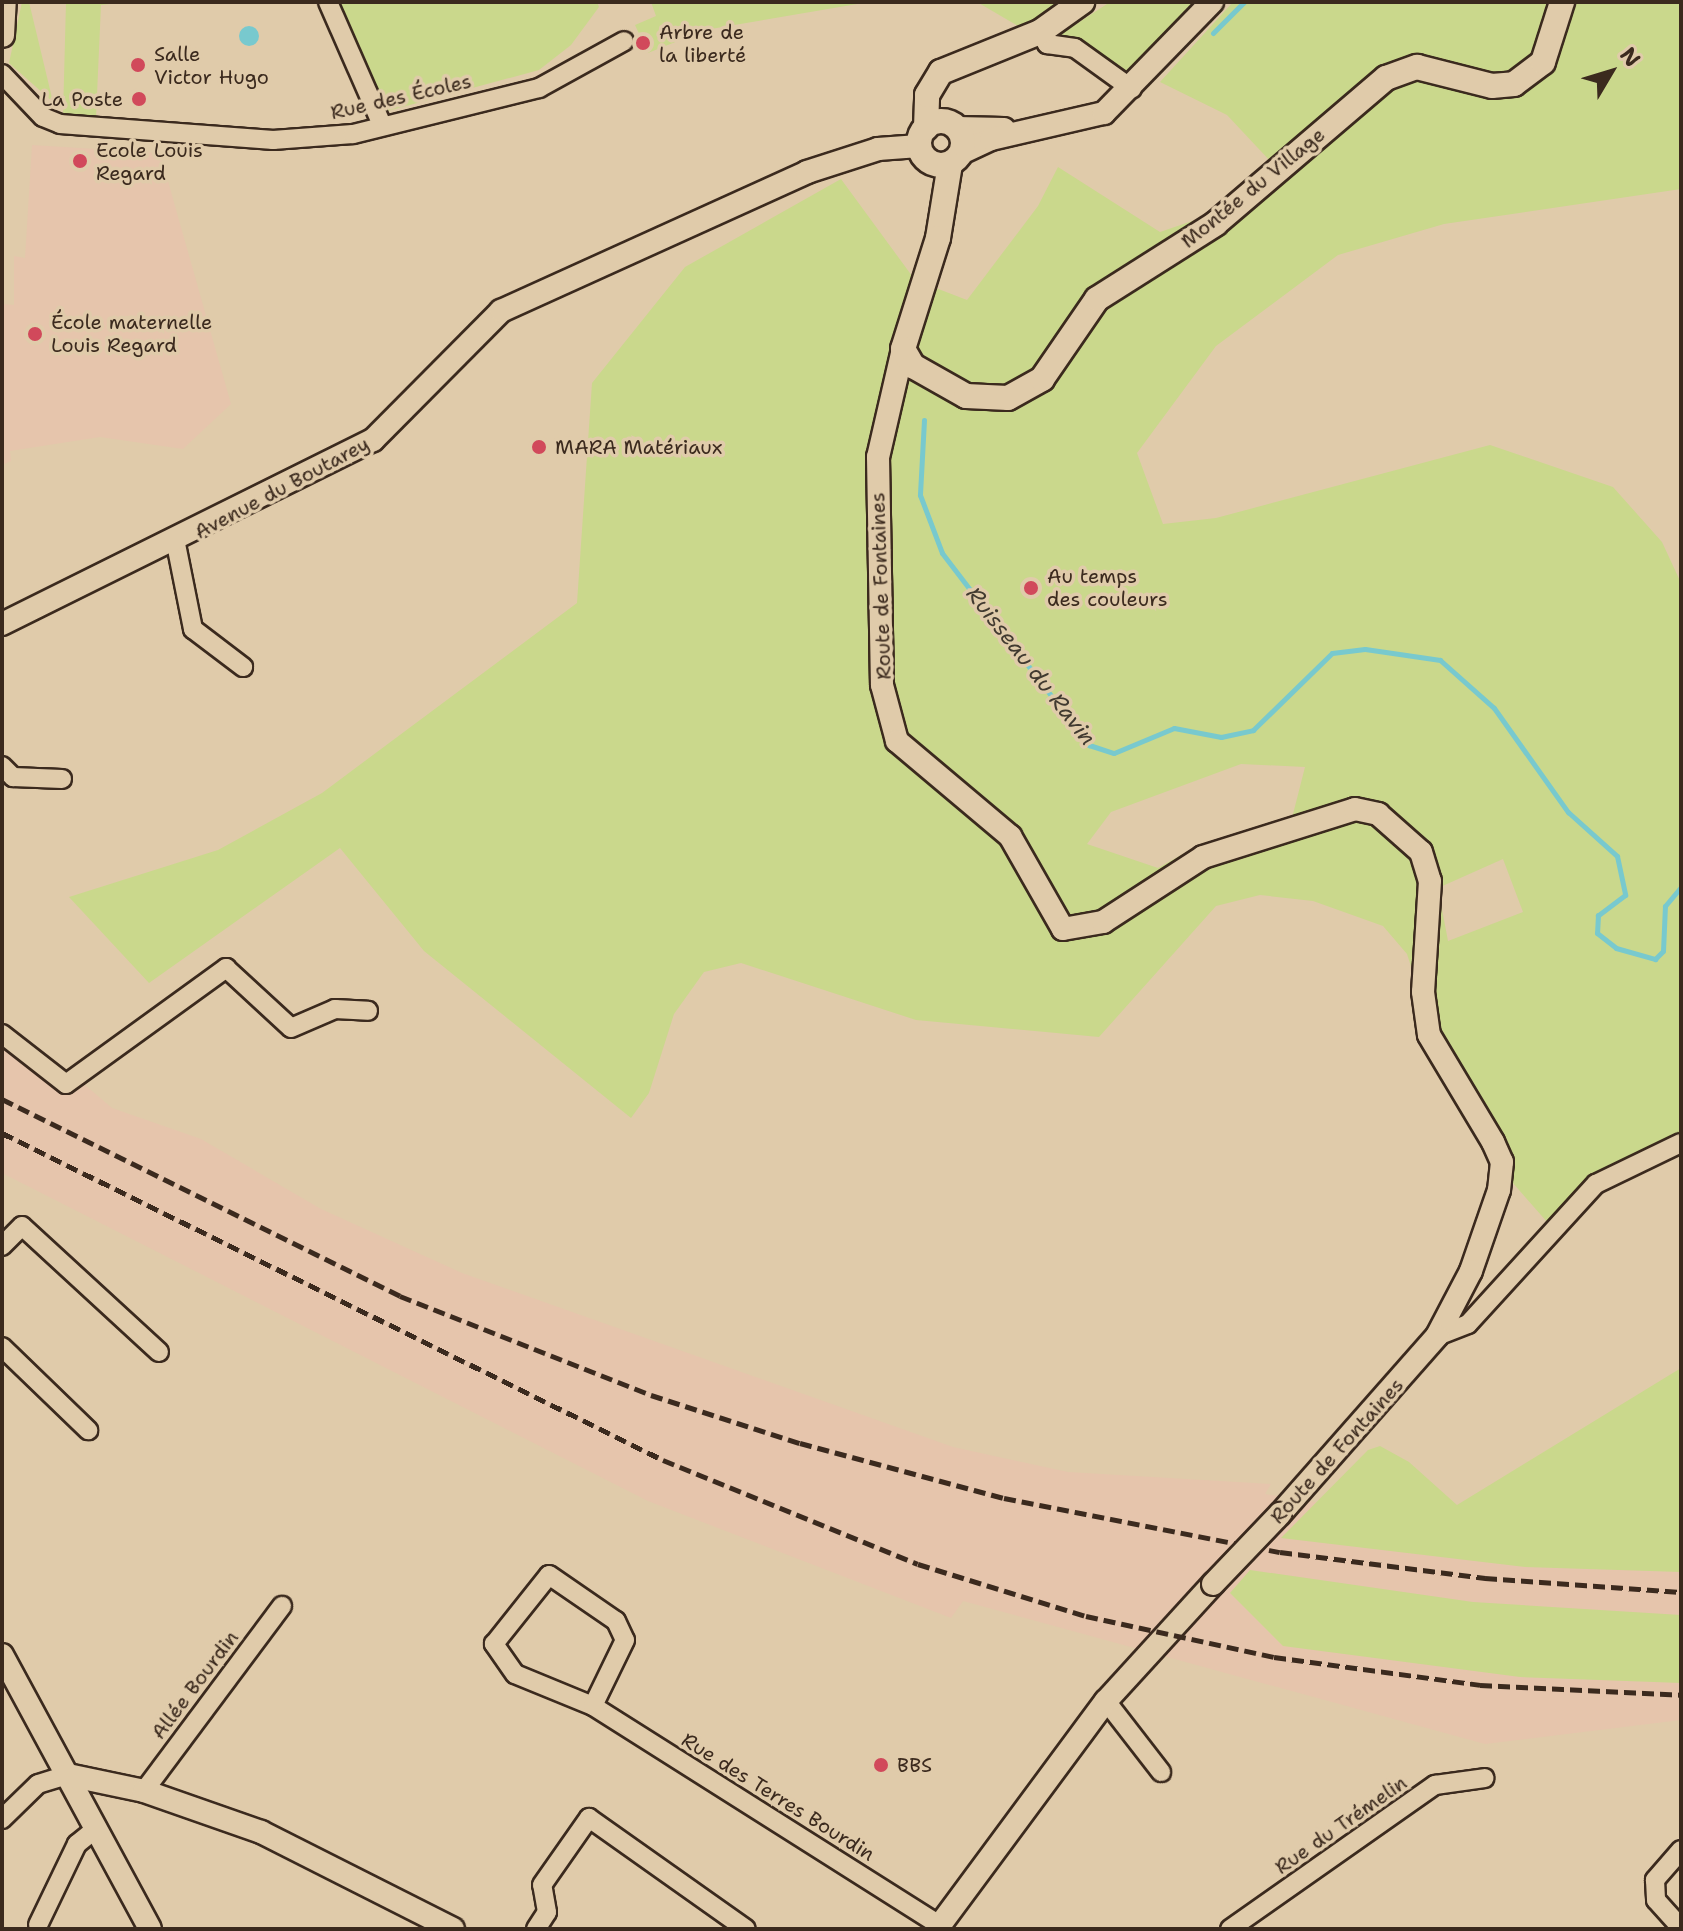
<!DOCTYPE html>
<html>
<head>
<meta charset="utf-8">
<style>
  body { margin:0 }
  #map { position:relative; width:1683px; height:1931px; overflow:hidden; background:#e0cbaa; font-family:"Shantell Sans",sans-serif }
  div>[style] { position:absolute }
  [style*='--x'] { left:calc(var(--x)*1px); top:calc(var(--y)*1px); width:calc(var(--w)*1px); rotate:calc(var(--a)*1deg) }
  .built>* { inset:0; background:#e6c5ac }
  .green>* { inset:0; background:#cad88c }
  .water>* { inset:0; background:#78c9ce }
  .round { border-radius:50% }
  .stream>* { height:5px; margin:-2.5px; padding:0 2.5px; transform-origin:2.5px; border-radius:2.5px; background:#78c9ce }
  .roads { filter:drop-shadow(2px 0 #3b2a1e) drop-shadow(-2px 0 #3b2a1e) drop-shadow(0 2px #3b2a1e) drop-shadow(0 -2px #3b2a1e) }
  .minor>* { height:18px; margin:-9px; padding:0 9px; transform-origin:9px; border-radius:9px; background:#e0cbaa }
  .tertiary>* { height:22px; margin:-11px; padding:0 11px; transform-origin:11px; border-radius:11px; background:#e0cbaa }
  .secondary>* { height:24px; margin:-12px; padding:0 12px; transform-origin:12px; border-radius:12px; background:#e0cbaa }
  .secondary>.ring { margin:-12px; padding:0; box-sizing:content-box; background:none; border:24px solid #e0cbaa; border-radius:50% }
  .rail>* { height:5px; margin-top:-2.5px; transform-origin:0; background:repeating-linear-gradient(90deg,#3b2a1e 0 12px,transparent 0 18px) }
  .bridges { filter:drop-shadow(2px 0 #3b2a1e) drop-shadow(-2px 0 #3b2a1e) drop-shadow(0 2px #3b2a1e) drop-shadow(0 -2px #3b2a1e) }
  .tertiary-bridge>* { height:22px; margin:-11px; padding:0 11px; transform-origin:11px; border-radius:11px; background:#e0cbaa }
  .dots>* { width:22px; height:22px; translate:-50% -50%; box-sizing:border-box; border:4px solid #e0cbaa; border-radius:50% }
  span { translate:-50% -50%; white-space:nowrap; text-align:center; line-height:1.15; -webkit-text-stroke:7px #e0cbaa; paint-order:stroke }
  .poi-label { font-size:20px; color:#3b2a1e }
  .left { translate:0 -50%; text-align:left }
  .right { translate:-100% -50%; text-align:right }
  .street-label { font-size:20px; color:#3b2a1e }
  .water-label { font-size:22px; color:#413a30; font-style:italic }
  .frame { position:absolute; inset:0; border:4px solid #3b2a1e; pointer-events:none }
  .north { position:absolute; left:1571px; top:32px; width:80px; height:80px; -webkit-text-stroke:6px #e0cbaa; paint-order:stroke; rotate:52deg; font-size:22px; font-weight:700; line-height:32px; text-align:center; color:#3b2a1e }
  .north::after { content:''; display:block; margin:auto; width:28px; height:36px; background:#3b2a1e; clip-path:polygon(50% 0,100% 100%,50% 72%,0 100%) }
</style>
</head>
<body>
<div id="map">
  <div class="built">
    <i style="clip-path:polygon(32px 145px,160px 153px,231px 404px,183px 449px,100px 437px,10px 451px,11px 461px,2px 465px,2px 304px,14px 305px,14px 256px,25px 258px)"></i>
    <i style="clip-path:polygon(2px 1044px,48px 1084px,72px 1094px,85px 1085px,112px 1108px,201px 1139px,321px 1209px,462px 1273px,953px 1447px,1068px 1472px,1271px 1484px,1265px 1494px,1681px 1562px,1681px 1720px,1485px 1744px,963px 1601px,951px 1618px,648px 1501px,2px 1173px)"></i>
  </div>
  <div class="green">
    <i style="clip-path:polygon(22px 2px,29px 2px,53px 102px,9px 63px)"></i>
    <i style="clip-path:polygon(66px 2px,127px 2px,101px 5px,96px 117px,63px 116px)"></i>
    <i style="clip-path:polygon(335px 2px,597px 2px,599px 7px,571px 45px,539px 70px,384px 112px)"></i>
    <i style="clip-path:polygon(651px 2px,869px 2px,705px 30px,648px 53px,635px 25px,656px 16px)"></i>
    <i style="clip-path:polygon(977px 2px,1060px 2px,1023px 29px)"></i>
    <i style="clip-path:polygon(1110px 2px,1208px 2px,1134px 80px,1052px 40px)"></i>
    <i style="clip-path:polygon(evenodd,1233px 2px,1681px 2px,1681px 189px,1444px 224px,1338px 255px,1216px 346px,1137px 453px,1163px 524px,1216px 518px,1490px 445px,1613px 487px,1662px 542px,1681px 583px,1681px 1137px,1548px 1223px,1512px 1182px,1430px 1025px,1407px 954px,1383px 926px,1313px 901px,1260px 895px,1216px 906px,1099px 1037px,916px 1020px,741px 963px,704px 972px,674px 1014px,649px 1093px,631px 1118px,424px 951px,340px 848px,149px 983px,69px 897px,218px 850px,322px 793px,577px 603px,592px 383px,685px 267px,841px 179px,915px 280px,967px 300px,1038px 206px,1058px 167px,1160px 232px,1201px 218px,1273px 164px,1227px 115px,1160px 82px,1233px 2px,1241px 764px,1305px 767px,1292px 818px,1199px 845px,1158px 868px,1087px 844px,1111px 812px,1241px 764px,1233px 2px,1503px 859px,1523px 912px,1448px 941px,1438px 888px,1503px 859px)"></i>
    <i style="clip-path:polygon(1681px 1368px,1681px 1572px,1525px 1567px,1281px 1538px,1368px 1450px,1380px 1446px,1409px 1462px,1457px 1505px)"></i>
    <i style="clip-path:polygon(1250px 1570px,1473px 1602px,1681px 1615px,1681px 1683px,1520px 1677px,1283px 1646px,1230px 1593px)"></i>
  </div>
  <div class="water">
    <i class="round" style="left:239px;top:26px;width:20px;height:20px"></i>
  </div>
  <div class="stream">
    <i style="--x:1213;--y:33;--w:44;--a:-45"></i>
    <i style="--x:924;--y:420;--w:75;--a:93.1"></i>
    <i style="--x:920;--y:495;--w:62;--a:69.2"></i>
    <i style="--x:942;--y:553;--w:242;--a:52.6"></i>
    <i style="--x:1089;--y:745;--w:26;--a:18"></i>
    <i style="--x:1114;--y:753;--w:65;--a:-22.6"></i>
    <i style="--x:1174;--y:728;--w:48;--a:10.8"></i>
    <i style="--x:1221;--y:737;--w:33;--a:-12"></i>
    <i style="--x:1253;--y:730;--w:110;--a:-44.3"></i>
    <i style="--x:1332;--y:653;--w:33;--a:-7"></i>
    <i style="--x:1365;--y:649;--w:76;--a:8.3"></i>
    <i style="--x:1440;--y:660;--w:72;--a:41.6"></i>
    <i style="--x:1494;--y:708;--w:128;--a:54.6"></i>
    <i style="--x:1568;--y:812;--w:66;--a:41.9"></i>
    <i style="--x:1617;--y:856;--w:40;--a:78"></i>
    <i style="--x:1625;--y:895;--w:34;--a:143"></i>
    <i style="--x:1598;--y:915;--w:18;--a:93"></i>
    <i style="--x:1597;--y:933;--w:24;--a:38"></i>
    <i style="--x:1616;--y:948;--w:41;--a:15.8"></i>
    <i style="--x:1655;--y:959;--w:11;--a:-45"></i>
    <i style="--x:1663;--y:951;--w:45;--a:-87.5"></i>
    <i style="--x:1665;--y:906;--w:25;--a:-50"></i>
  </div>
  <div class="roads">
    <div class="minor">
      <i style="--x:328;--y:2;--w:134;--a:66.3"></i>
      <i style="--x:1040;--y:32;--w:14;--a:60"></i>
      <i style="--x:1047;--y:44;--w:28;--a:8"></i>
      <i style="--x:1075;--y:48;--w:70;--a:35.7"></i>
      <i style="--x:2;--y:74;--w:59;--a:46.4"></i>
      <i style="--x:43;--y:117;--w:18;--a:22"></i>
      <i style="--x:60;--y:124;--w:214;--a:4.3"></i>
      <i style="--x:273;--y:140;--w:80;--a:-4.3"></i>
      <i style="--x:353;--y:134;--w:192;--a:-13.9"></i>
      <i style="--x:539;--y:88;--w:97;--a:-28.9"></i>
      <i style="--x:176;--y:544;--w:87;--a:78.7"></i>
      <i style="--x:193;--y:629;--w:63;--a:37.2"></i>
      <i style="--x:2;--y:766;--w:16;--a:45"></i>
      <i style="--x:13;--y:777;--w:49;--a:2.3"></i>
      <i style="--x:2;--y:1034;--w:81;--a:38"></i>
      <i style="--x:66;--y:1084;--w:198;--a:-35.9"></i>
      <i style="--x:226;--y:968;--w:88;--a:42.7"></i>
      <i style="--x:291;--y:1028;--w:48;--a:-23.4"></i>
      <i style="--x:335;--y:1009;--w:33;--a:3"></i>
      <i style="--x:2;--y:1246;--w:28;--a:-45"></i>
      <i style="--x:22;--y:1226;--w:186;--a:42.6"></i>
      <i style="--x:1437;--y:1336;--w:33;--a:-21"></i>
      <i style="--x:1468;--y:1324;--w:190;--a:-47.6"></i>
      <i style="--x:1596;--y:1184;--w:94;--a:-25.8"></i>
      <i style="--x:2;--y:1347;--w:120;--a:44"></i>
      <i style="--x:1106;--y:1701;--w:90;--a:52.2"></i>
      <i style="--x:593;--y:1706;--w:84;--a:-157.7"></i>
      <i style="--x:515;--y:1674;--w:37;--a:-125"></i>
      <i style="--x:494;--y:1644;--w:88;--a:-51.4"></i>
      <i style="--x:549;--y:1575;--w:81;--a:34.5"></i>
      <i style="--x:616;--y:1621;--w:21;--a:65"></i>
      <i style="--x:625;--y:1640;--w:73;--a:115.9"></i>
      <i style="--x:593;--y:1706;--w:410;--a:32.3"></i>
      <i style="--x:144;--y:1791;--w:231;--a:-53.3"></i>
      <i style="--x:2;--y:1819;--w:50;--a:-44.2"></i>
      <i style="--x:38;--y:1784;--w:31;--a:-17"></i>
      <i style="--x:1681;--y:1850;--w:40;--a:131"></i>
      <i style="--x:1655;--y:1880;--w:20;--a:87"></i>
      <i style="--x:1656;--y:1900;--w:38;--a:48"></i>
      <i style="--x:38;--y:1925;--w:90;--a:-64.3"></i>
      <i style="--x:77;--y:1844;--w:26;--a:-39"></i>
      <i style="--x:536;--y:1929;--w:20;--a:-57"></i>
      <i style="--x:547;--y:1912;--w:27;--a:-100"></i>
      <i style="--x:542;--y:1885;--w:82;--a:-55"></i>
      <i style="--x:589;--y:1818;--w:192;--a:35.3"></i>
      <i style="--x:1230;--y:1929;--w:251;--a:-35.1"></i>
      <i style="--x:1435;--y:1785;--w:50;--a:-8"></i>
    </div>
    <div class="tertiary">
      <i style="--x:956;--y:128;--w:48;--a:1.2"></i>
      <i style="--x:961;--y:153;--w:33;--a:-25"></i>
      <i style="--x:991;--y:139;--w:116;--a:-13"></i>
      <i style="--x:1104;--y:113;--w:155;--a:-45.8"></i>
      <i style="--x:903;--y:349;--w:111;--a:103"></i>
      <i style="--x:878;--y:457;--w:228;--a:89"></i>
      <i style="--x:882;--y:685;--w:58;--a:75"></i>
      <i style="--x:897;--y:741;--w:148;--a:40.1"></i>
      <i style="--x:1010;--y:836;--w:107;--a:60.3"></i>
      <i style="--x:1063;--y:929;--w:41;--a:-9.9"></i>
      <i style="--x:1103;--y:922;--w:119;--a:-33"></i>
      <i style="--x:1203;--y:857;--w:159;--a:-17.5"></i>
      <i style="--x:1355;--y:809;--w:24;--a:12"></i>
      <i style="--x:1378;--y:814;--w:57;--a:41.5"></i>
      <i style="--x:1421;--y:852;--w:30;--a:73"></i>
      <i style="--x:1430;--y:881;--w:111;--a:93.6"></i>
      <i style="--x:1423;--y:992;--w:43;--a:82.1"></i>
      <i style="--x:1429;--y:1035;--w:125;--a:59.1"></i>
      <i style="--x:1493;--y:1142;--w:22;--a:66"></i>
      <i style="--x:1502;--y:1162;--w:28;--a:96"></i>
      <i style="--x:1499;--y:1190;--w:86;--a:109.1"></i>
      <i style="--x:1471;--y:1271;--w:73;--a:117.6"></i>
      <i style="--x:1437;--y:1336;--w:237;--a:131.4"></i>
      <i style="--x:2;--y:624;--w:414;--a:-26.4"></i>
      <i style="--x:373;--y:440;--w:182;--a:-45.2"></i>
      <i style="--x:501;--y:311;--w:336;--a:-24.4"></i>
      <i style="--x:807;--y:172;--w:75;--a:-17.9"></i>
      <i style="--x:878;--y:149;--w:41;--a:-4.2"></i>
      <i style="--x:2;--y:1655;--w:311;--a:61.6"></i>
      <i style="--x:68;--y:1775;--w:78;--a:11.9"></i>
      <i style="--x:144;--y:1791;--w:124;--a:19.3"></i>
      <i style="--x:261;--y:1832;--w:215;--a:26.8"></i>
      <i style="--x:937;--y:1929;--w:284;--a:-53.5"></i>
      <i style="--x:1106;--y:1701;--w:159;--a:-47.6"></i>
    </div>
    <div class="secondary">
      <i style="--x:2;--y:35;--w:33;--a:-87"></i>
      <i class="ring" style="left:919px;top:121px;width:20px;height:20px"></i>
      <i style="--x:926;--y:128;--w:33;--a:-88"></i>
      <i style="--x:927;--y:95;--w:27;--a:-59"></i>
      <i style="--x:941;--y:72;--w:107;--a:-22"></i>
      <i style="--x:1040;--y:32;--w:52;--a:-35.5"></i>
      <i style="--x:950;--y:164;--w:75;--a:99.2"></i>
      <i style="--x:938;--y:238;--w:116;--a:107.5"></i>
      <i style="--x:903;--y:349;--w:20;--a:60"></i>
      <i style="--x:913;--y:366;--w:61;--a:29.5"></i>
      <i style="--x:966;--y:396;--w:42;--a:2.7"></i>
      <i style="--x:1008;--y:398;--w:39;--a:-29"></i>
      <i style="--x:1042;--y:379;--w:97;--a:-55.5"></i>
      <i style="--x:1097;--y:299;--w:140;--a:-32.4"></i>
      <i style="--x:1215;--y:224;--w:225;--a:-40.5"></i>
      <i style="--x:1386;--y:78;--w:33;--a:-20"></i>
      <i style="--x:1417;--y:67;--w:77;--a:14.2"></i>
      <i style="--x:1492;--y:86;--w:22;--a:-5"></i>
      <i style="--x:1514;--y:84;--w:36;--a:-37"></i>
      <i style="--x:1543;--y:62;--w:63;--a:-72.4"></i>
    </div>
  </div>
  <div class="rail">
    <i style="--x:2;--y:1099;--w:444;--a:26.3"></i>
    <i style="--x:400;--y:1296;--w:270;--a:21.5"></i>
    <i style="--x:651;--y:1395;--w:157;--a:17.9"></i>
    <i style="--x:800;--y:1443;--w:211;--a:15.1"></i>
    <i style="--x:1004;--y:1498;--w:281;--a:11.1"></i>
    <i style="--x:1280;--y:1552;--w:207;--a:7.2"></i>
    <i style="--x:1485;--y:1578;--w:196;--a:4.1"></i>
    <i style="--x:2;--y:1133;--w:737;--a:26.32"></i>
    <i style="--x:663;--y:1460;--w:275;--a:22.2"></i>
    <i style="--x:918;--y:1564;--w:176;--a:17.2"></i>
    <i style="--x:1086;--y:1616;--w:192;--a:12.3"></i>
    <i style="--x:1274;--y:1657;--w:208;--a:7.7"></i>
    <i style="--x:1480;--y:1685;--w:201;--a:2.8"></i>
  </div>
  <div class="bridges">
    <div class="tertiary-bridge">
      <i style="--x:1213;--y:1584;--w:97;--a:-46.3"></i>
    </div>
  </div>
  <div class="dots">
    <i style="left:643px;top:43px;background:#d1495b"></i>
    <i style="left:138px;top:65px;background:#d1495b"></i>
    <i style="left:139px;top:99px;background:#d1495b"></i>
    <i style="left:80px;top:161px;background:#d1495b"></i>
    <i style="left:35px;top:334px;background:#d1495b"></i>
    <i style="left:539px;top:447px;background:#d1495b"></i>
    <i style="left:1031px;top:588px;background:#d1495b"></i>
    <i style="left:881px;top:1765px;background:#d1495b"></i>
  </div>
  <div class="poi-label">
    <span class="left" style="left:659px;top:44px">Arbre de<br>la liberté</span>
    <span class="left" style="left:154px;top:66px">Salle<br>Victor Hugo</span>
    <span class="right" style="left:123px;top:99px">La Poste</span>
    <span class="left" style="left:96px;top:162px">Ecole Louis<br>Regard</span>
    <span class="left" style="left:51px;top:334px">École maternelle<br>Louis Regard</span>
    <span class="left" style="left:555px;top:447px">MARA Matériaux</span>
    <span class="left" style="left:1047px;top:588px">Au temps<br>des couleurs</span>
    <span class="left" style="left:897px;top:1765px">BBS</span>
  </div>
  <div class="street-label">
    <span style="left:401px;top:97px;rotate:-13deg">Rue des Écoles</span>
    <span style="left:1253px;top:188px;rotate:-39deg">Montée du Village</span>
    <span style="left:282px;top:488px;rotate:-28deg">Avenue du Boutarey</span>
    <span style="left:881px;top:586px;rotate:-92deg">Route de Fontaines</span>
    <span style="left:1337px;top:1451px;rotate:-48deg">Route de Fontaines</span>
    <span style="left:195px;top:1685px;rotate:-53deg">Allée Bourdin</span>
    <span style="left:778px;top:1797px;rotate:32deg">Rue des Terres Bourdin</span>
    <span style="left:1341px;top:1825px;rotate:-35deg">Rue du Trémelin</span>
  </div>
  <div class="water-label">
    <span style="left:1031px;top:666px;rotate:52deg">Ruisseau du Ravin</span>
  </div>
  <div class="frame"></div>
  <div class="north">N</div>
</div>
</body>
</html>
